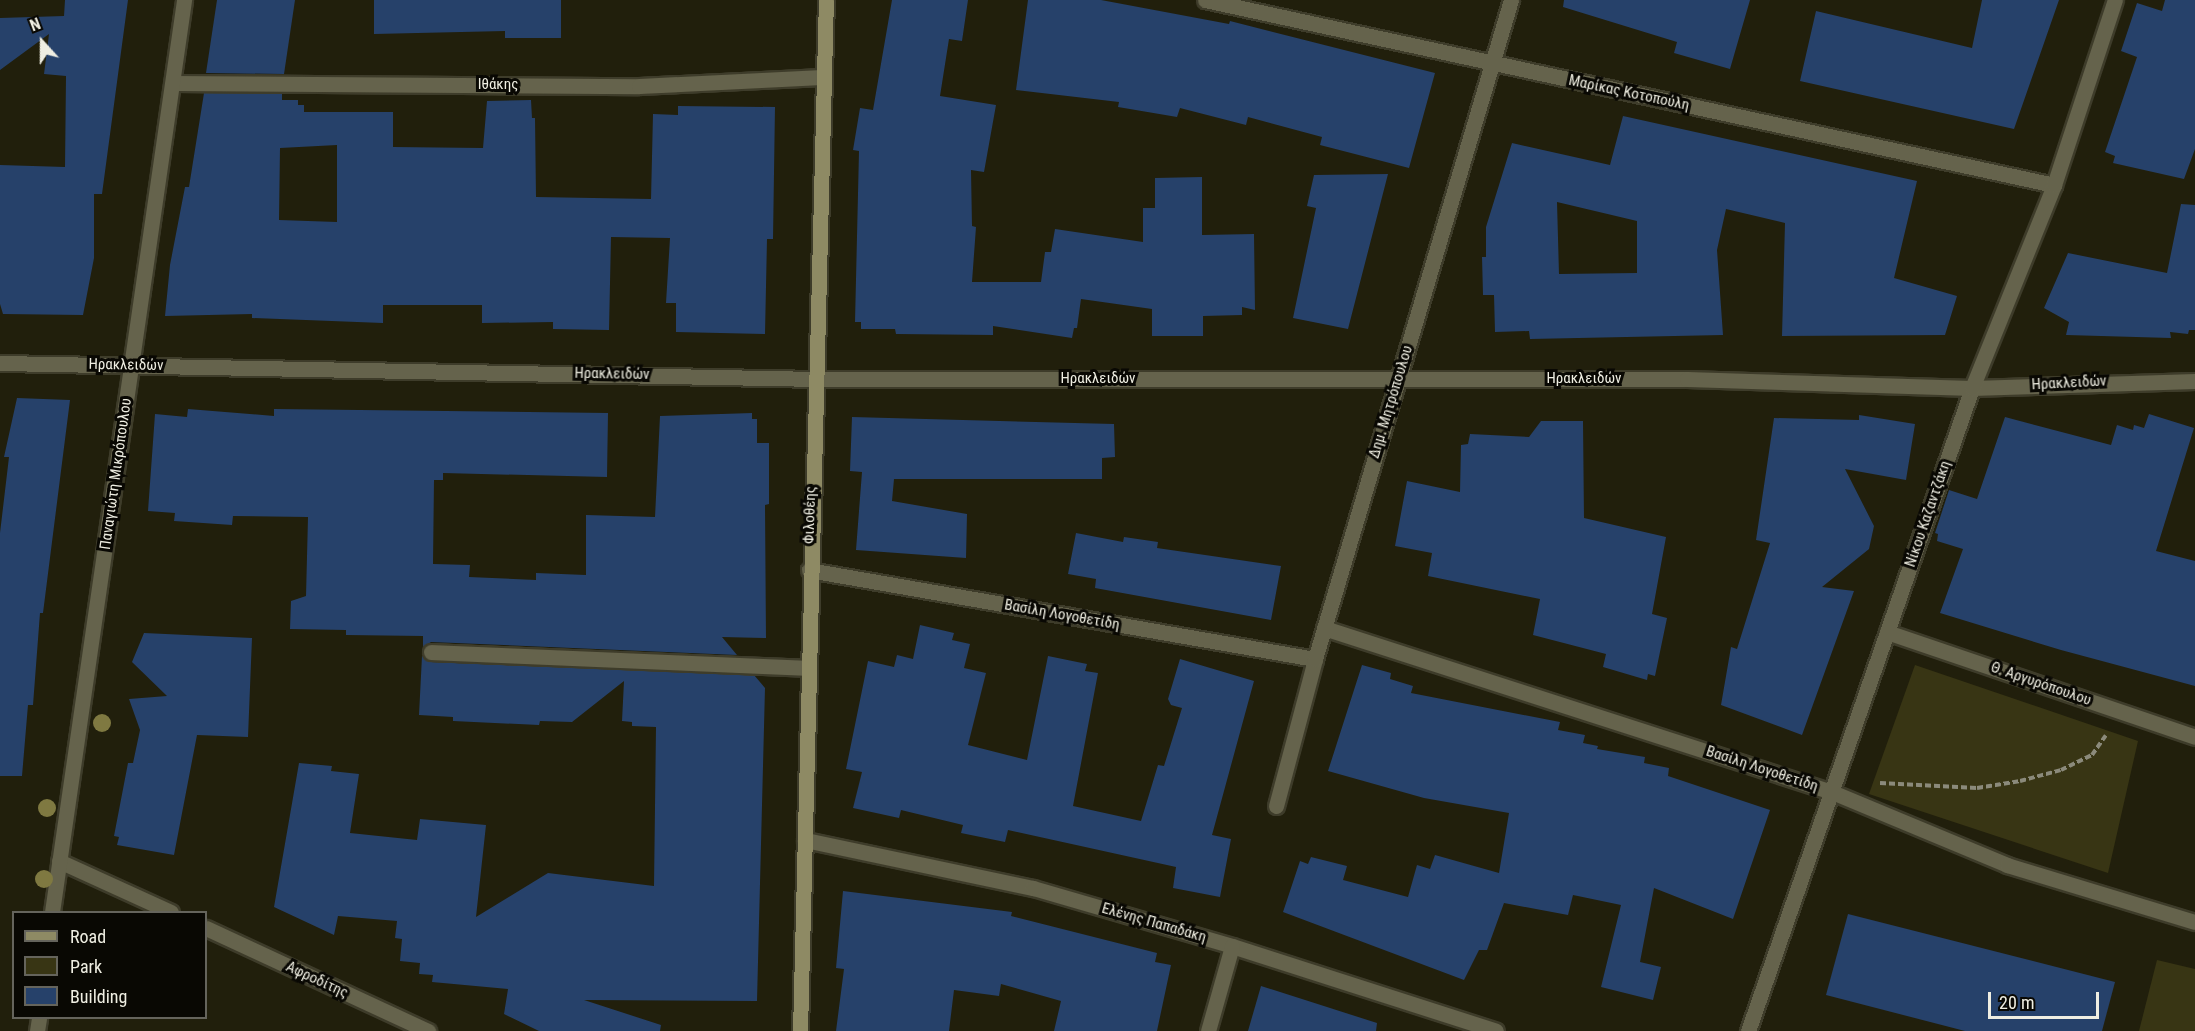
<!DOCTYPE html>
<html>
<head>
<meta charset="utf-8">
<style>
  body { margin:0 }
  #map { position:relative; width:2195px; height:1031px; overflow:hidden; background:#211f0c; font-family:"Roboto Condensed",sans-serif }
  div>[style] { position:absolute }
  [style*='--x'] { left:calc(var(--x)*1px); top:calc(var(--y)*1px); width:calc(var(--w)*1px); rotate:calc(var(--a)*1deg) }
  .green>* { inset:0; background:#383514 }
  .building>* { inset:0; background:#26416a }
  .path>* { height:4px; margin-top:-2px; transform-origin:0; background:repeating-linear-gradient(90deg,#8b8a7b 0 6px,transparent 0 9px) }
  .roads { filter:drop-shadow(2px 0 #3e3c2a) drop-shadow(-2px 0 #3e3c2a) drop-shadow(0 2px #3e3c2a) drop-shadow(0 -2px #3e3c2a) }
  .lane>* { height:15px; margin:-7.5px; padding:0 7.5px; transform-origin:7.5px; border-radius:7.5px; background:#65634c }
  .street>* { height:15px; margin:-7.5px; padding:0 7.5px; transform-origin:7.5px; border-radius:7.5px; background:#65634c }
  .secondary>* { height:15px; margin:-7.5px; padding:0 7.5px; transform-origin:7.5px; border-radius:7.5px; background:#8e8a64 }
  .trees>* { width:18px; height:18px; margin:-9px; border-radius:50%; background:#7f7941 }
  span { translate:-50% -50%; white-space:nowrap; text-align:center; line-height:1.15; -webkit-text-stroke:6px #090803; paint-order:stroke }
  .street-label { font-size:15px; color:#efeee2 }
  .legend { position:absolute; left:12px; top:911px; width:195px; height:108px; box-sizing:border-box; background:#090803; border:2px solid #65645c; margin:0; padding:8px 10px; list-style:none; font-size:18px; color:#efeee2 }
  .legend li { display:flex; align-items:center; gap:12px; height:30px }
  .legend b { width:30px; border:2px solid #65645c }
  .north { position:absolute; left:12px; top:12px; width:60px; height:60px; -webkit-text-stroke:4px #090803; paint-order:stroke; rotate:339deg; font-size:16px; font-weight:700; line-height:24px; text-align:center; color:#efeee2 }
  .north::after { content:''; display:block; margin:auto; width:21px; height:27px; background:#efeee2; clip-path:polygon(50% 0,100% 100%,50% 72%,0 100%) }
  .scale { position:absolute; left:1988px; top:992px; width:111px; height:27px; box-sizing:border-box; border:3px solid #efeee2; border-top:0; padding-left:8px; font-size:18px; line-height:21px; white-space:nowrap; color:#efeee2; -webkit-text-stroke:4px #090803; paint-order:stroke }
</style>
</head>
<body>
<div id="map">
  <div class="green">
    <i style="clip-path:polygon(1915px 665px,2138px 741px,2108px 873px,1869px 794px)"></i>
    <i style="clip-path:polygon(2157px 960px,2195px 969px,2195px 1031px,2139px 1031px)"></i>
  </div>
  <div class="building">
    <i style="clip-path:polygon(65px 0,128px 0,102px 194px,94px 194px,94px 258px,83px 315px,3px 314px,0 304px,0 165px,65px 167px,66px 76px,44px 74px,49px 34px,0 70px,0 18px,64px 16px)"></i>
    <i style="clip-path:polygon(217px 0,295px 0,284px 74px,206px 73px)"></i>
    <i style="clip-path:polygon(374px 0,561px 0,561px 38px,505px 38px,505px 31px,374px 34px)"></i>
    <i style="clip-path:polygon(892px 0,968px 0,962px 41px,949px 39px,940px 96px,996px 105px,984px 172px,971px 170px,972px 226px,976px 227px,972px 282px,1041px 282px,1045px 252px,1051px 252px,1055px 229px,1143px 242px,1143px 208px,1155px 208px,1155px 178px,1202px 177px,1202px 235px,1254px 234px,1255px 310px,1242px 307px,1242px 315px,1203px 316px,1203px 336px,1152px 336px,1152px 309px,1081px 299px,1077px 328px,1074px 328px,1072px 338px,993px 326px,993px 335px,896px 334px,895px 329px,861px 329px,861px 322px,855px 322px,859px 151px,853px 150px,860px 108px,873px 110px)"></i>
    <i style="clip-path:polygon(1028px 0,1101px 0,1229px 24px,1230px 21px,1435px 73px,1409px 168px,1320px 145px,1322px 137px,1248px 117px,1246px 125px,1180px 108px,1177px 117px,1118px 107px,1119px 102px,1016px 90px)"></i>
    <i style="clip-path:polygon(1564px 0,1750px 0,1730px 69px,1674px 53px,1677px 42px,1563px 7px)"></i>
    <i style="clip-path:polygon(1982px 0,2059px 0,2014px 129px,1800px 81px,1816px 11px,1972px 48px)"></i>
    <i style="clip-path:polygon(2165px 0,2195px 0,2195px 149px,2184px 179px,2113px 163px,2115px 156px,2105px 152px,2137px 57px,2121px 51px,2137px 3px,2162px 11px)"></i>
    <i style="clip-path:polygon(evenodd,204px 93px,282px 93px,282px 100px,298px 100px,298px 105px,304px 105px,304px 112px,393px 112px,393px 147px,483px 148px,487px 101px,531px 100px,532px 118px,535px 118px,536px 197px,651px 199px,653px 114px,678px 115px,678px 106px,775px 107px,773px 239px,767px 239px,765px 334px,676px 332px,676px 303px,666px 303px,670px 238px,611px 237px,609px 330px,553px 329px,553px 322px,482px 323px,482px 305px,383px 305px,383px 323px,252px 318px,252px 314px,165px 316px,170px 265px,185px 187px,189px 187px,204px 93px,337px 145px,337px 222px,279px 220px,280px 148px,337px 145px)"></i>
    <i style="clip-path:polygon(evenodd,1623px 116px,1917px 181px,1894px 278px,1957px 296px,1945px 335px,1782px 336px,1785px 223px,1726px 209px,1717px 250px,1723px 335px,1530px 339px,1529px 331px,1495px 332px,1494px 295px,1483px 295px,1482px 257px,1486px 257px,1486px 227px,1512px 143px,1610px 165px,1623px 116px,1557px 202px,1637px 221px,1637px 273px,1559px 274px,1557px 202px)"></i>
    <i style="clip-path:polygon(1388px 174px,1348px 329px,1293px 318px,1316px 208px,1307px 206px,1314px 175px)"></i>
    <i style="clip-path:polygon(2181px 204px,2195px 205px,2195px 330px,2189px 330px,2188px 334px,2170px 332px,2171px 338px,2066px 335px,2069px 322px,2044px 308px,2068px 253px,2167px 273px)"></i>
    <i style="clip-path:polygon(17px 398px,70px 400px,43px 613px,40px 613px,33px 705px,28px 705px,22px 776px,0 776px,0 533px,9px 457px,4px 457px)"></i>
    <i style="clip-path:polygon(188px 409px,274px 416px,274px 409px,608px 413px,607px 477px,443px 473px,443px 480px,434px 480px,433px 564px,470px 565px,469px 577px,536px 580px,536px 573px,586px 575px,586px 515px,655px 517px,660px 416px,752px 413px,752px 419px,757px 419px,757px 443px,769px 443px,769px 504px,765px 505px,766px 638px,722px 637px,737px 655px,431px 642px,423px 647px,423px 636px,346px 635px,346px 630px,290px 629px,291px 601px,306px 596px,308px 517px,233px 516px,232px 525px,174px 521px,175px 513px,148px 511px,155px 414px,187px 417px)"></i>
    <i style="clip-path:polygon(2149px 414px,2194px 428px,2156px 551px,2195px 561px,2195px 686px,2061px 650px,1940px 613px,1963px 549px,1937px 541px,1938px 534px,1935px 533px,1949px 490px,1977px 499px,2005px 417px,2111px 445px,2117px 425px,2133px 430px,2134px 425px,2144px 428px)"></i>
    <i style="clip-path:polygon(1859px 415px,1915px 424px,1906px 480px,1845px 469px,1874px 526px,1869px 549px,1822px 587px,1854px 591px,1802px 735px,1721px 705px,1731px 647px,1737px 649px,1770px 543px,1756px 540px,1774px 418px,1859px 420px)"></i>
    <i style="clip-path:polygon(852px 417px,1114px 424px,1115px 457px,1102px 458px,1102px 479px,894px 479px,892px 501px,967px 514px,966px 558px,856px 550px,862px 472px,850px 471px)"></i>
    <i style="clip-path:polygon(1541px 421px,1583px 421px,1584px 518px,1666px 537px,1652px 614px,1667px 618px,1655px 676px,1648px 674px,1647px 680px,1603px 667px,1606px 654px,1533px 635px,1540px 599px,1428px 576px,1432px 553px,1395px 546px,1407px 481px,1460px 492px,1461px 445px,1468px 444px,1470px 434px,1529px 437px)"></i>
    <i style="clip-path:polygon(1076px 533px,1123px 542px,1124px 537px,1158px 542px,1157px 548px,1281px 566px,1271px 620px,1095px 588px,1096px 579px,1068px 574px)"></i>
    <i style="clip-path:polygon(920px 625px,954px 633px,952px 640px,970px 644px,964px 668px,986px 673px,968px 745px,1027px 760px,1048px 656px,1087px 664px,1085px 671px,1098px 673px,1073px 806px,1141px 821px,1158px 765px,1164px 766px,1182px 708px,1171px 705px,1168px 699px,1180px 659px,1254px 681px,1212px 835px,1231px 839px,1220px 897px,1173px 888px,1176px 867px,1008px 830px,1005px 842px,961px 833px,963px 825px,901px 810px,899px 818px,853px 808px,862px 772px,846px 769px,868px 661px,894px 667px,897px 655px,913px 659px)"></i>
    <i style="clip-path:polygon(144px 633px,252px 638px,248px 737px,197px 735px,174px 855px,117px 845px,119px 837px,114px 836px,128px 763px,133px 763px,140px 730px,129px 699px,167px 696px,132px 662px)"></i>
    <i style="clip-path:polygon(422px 656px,431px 662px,754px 675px,765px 688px,757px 1001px,584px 1000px,661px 1025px,660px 1031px,539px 1031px,504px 1014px,508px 989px,432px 982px,433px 975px,419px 974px,420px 963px,400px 961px,402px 939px,395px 938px,397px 921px,338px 916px,334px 935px,274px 907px,299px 763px,332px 766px,331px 771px,359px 774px,350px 833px,417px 840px,420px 819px,486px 825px,476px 917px,548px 873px,654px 886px,656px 727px,632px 726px,632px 722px,622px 721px,624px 681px,572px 722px,540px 721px,539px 725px,453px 721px,453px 717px,419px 715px)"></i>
    <i style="clip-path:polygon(1362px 665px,1391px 673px,1390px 679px,1413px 686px,1411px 693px,1560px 722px,1558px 730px,1585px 735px,1583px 743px,1598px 746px,1597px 749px,1645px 757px,1644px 763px,1669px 768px,1668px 776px,1770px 810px,1733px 919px,1654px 888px,1640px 962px,1661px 967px,1653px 1000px,1601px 987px,1621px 905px,1573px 895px,1568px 915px,1504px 903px,1487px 950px,1479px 950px,1464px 980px,1283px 912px,1300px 861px,1308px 864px,1311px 857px,1347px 866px,1343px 880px,1408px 897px,1417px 865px,1430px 869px,1435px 855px,1499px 873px,1509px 813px,1424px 798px,1328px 771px)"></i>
    <i style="clip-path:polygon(843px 891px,1012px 912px,1011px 916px,1157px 953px,1155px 962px,1171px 965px,1157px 1031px,1054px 1031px,1061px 1001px,1001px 984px,999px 996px,954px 990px,949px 1031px,836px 1031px,844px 969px,836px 968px)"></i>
    <i style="clip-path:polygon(1848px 914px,2115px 982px,2102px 1031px,1965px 1031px,1826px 995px)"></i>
    <i style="clip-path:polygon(1261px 986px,1377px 1023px,1376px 1031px,1248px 1031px)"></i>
  </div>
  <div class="path">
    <i style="--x:1880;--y:783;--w:97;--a:3"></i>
    <i style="--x:1977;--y:788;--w:44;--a:-9.2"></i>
    <i style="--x:2020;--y:781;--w:42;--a:-15"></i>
    <i style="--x:2061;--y:770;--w:34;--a:-26"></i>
    <i style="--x:2092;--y:755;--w:24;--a:-55"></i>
  </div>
  <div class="roads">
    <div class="lane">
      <i style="--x:174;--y:83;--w:465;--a:0.4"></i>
      <i style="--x:639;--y:86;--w:183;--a:-2.8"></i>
      <i style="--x:431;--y:652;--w:378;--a:2.4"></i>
    </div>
    <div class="street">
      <i style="--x:1205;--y:0;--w:869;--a:12.29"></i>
      <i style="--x:0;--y:363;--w:815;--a:1.12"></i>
      <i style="--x:815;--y:379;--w:872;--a:0"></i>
      <i style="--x:1687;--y:379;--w:285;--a:1.8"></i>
      <i style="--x:1972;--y:388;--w:223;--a:-1.8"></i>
      <i style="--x:809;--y:570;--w:514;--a:9.98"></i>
      <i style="--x:1324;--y:628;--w:534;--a:17.89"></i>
      <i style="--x:1832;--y:792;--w:190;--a:22.6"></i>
      <i style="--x:2007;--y:865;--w:196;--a:16.9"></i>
      <i style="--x:1887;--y:632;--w:325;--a:18.8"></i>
      <i style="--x:1276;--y:806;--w:152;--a:-75.1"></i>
      <i style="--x:1315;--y:659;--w:688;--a:-73.44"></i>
      <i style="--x:805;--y:840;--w:233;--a:11.9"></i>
      <i style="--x:1033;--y:888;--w:207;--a:16.2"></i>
      <i style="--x:1232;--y:946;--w:277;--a:17.8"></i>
      <i style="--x:59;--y:861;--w:123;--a:24.5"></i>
      <i style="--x:52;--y:912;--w:922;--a:-81.76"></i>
      <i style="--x:206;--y:928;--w:245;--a:24.9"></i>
      <i style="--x:37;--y:1031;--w:13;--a:-81"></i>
      <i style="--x:1208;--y:1031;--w:88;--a:-74.2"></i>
      <i style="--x:1748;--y:1031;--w:681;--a:-70.79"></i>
      <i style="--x:1972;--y:388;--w:219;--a:-68"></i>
      <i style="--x:2054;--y:185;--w:195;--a:-71.8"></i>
    </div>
    <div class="secondary">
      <i style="--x:800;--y:1031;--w:1031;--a:-88.56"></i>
    </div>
  </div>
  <div class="trees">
    <i style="left:102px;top:723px"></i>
    <i style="left:47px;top:808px"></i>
    <i style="left:44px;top:879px"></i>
  </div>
  <div class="street-label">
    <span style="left:498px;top:85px">Ιθάκης</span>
    <span style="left:1629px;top:93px;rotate:12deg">Μαρίκας Κοτοπούλη</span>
    <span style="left:126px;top:365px;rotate:1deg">Ηρακλειδών</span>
    <span style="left:612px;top:374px;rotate:1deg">Ηρακλειδών</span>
    <span style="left:1098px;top:379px">Ηρακλειδών</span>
    <span style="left:1584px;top:379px">Ηρακλειδών</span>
    <span style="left:2069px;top:383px;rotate:-3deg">Ηρακλειδών</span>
    <span style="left:1391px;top:402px;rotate:-73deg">Δημ. Μητρόπουλου</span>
    <span style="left:116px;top:474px;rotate:-82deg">Παναγιώτη Μικρόπουλου</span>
    <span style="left:1928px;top:514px;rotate:-71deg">Νίκου Καζαντζάκη</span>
    <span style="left:810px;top:515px;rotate:-88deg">Φιλοθέης</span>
    <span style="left:1062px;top:615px;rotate:10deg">Βασίλη Λογοθετίδη</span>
    <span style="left:2041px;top:684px;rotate:19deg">Θ. Αργυρόπουλου</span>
    <span style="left:1762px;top:769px;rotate:18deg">Βασίλη Λογοθετίδη</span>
    <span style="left:1154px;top:923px;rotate:16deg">Ελένης Παπαδάκη</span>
    <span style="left:317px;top:980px;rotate:25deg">Αφροδίτης</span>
  </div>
  <ul class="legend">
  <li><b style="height:8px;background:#8e8a64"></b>Road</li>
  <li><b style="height:16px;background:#383514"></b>Park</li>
  <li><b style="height:16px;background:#26416a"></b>Building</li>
  </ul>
  <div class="north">N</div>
  <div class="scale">20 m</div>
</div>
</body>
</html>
